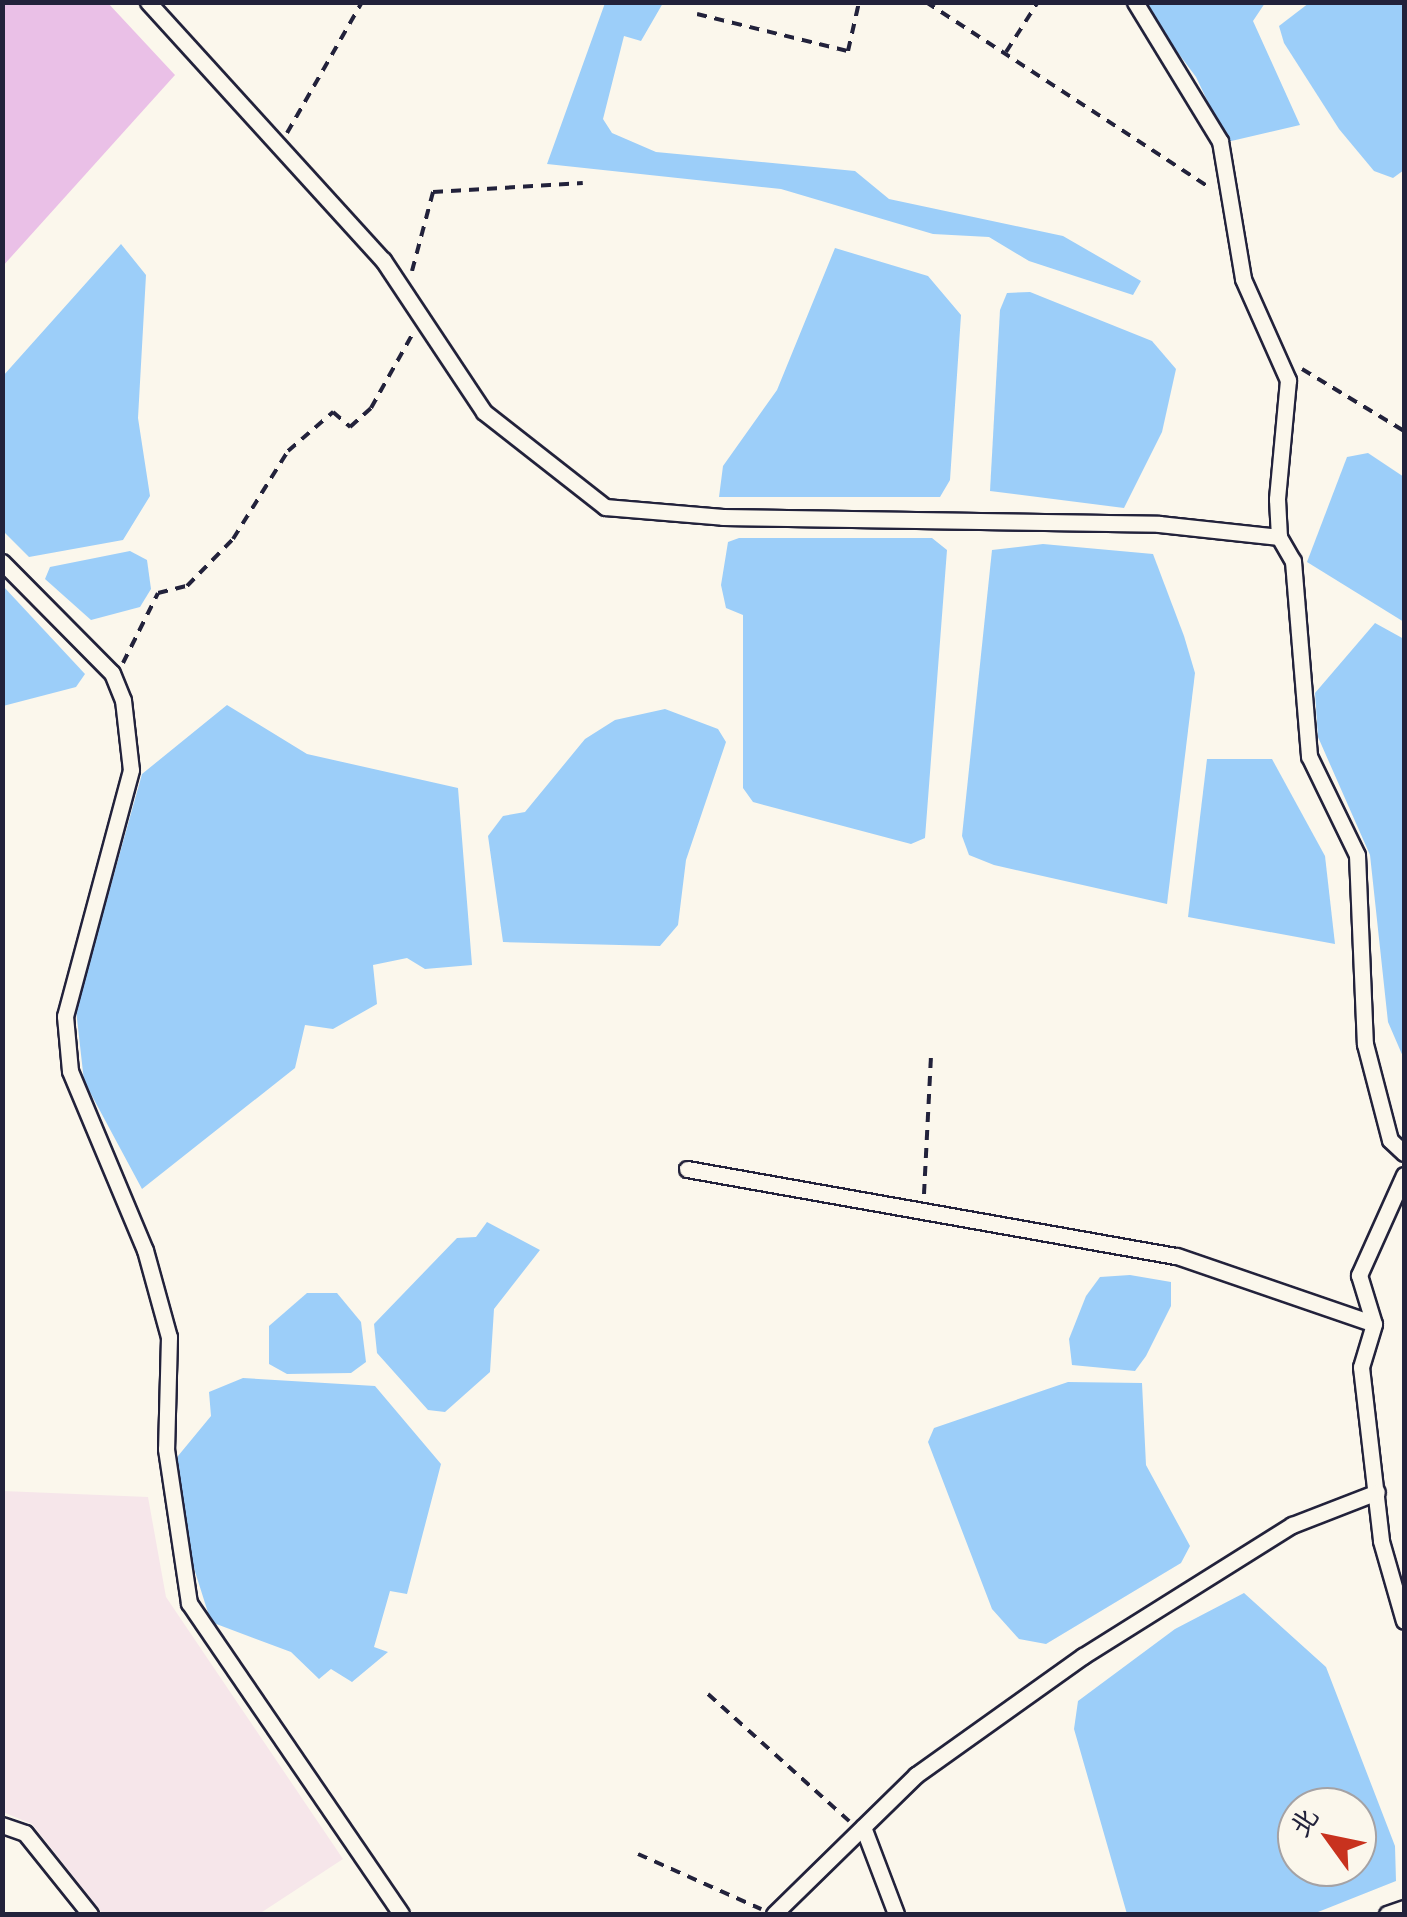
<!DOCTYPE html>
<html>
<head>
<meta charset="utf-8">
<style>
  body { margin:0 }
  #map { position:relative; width:1407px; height:1917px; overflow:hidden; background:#fbf7ec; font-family:"Shantell Sans","LXGW WenKai TC",sans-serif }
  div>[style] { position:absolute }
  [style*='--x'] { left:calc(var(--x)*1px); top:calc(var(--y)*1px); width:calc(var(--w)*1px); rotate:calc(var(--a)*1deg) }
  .built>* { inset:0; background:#f6e6ea }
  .water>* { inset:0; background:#9ccef9 }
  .building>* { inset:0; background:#eac0e7 }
  .path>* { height:4px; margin-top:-2px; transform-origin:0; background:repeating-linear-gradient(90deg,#22223b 0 10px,transparent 0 18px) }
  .roads { filter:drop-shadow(2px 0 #22223b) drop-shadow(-2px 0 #22223b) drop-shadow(0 2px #22223b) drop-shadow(0 -2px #22223b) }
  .street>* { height:15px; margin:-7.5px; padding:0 7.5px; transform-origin:7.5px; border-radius:7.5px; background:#fbf7ec }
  span { translate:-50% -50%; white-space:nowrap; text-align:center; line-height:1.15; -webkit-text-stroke:8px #fbf7ec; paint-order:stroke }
  .frame { position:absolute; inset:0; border:5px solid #22223b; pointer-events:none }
  .north { position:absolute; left:1277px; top:1787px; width:100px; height:100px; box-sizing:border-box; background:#fbf7ec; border:2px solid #a4a2a5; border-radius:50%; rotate:303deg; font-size:28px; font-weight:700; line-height:40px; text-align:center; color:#22223b }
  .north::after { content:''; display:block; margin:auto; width:35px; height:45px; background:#c8321e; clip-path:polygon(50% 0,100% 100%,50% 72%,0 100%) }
</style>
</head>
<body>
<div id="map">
  <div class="built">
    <i style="clip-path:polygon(3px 1491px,148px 1497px,166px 1597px,343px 1859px,259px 1914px,103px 1914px,32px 1824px,3px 1812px)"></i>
  </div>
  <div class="water">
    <i style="clip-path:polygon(605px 3px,663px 3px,641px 41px,624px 36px,603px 119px,612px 133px,656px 152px,855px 171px,889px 199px,1063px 236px,1141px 281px,1133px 295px,1029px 261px,989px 237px,933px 234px,781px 189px,547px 164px)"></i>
    <i style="clip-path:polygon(1141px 3px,1265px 3px,1253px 21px,1300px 125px,1227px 142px,1196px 77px)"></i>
    <i style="clip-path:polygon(1309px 3px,1404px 3px,1404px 170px,1393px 178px,1374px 171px,1339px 129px,1284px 43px,1279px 26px)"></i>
    <i style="clip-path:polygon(121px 244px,146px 275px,138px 418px,150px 496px,123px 540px,29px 557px,3px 531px,3px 376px)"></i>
    <i style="clip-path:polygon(835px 248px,928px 276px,961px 315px,950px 480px,940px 497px,719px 497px,723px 466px,777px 390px)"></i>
    <i style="clip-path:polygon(1030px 292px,1152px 341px,1176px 369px,1162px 432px,1124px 508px,990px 491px,1000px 310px,1007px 293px)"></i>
    <i style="clip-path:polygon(1368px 453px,1404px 477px,1404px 622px,1307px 562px,1347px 457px)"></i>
    <i style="clip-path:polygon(739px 538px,932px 538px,947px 550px,925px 838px,911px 844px,753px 802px,743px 788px,743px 615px,726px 608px,721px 585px,728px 542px)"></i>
    <i style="clip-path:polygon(1043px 544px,1153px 554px,1184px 636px,1195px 673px,1167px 904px,994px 865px,969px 855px,962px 836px,992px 550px)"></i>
    <i style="clip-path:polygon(130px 551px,147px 560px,151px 589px,140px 607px,91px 620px,45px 579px,50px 567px)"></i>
    <i style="clip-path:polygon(3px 586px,85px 674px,76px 687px,3px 706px)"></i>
    <i style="clip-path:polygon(1375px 623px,1404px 639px,1404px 1059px,1388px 1022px,1370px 855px,1318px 737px,1315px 693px)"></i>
    <i style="clip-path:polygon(227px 705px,307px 754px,458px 788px,472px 965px,425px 969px,407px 958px,373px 965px,377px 1004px,333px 1029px,305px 1025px,295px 1068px,142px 1189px,84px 1081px,76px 1010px,142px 774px)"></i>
    <i style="clip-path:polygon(665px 709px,718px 729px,726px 742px,686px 860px,678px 925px,660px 946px,503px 942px,488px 836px,503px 816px,525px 812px,585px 739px,615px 720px)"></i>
    <i style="clip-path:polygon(1207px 759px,1272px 759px,1325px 856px,1335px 944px,1188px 917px)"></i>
    <i style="clip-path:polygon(487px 1222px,540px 1250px,494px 1309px,490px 1372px,445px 1412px,428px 1410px,377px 1353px,374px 1324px,457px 1238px,476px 1237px)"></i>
    <i style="clip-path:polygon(1130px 1275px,1171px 1282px,1171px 1306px,1146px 1356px,1135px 1371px,1072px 1365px,1069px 1339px,1086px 1296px,1100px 1277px)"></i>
    <i style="clip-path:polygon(307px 1293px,337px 1293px,361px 1322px,366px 1362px,351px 1373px,287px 1374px,269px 1364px,269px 1326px)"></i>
    <i style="clip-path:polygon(243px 1378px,375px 1386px,441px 1464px,407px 1594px,390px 1591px,374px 1647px,388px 1652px,352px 1682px,331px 1669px,319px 1679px,291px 1652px,211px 1622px,172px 1499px,178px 1456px,211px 1416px,209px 1392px)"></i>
    <i style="clip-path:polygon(1068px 1382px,1142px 1383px,1146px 1465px,1190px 1546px,1181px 1563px,1046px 1644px,1019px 1639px,992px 1609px,928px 1442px,934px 1428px)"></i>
    <i style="clip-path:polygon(evenodd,1244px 1593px,1326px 1667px,1395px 1846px,1396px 1881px,1313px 1914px,1127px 1914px,1074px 1729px,1078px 1701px,1175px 1629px,1244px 1593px,1297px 1807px,1357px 1807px,1357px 1867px,1297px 1867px,1297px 1807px)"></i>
  </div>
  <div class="building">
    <i style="clip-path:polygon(2px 2px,107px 2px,175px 75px,2px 267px)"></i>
  </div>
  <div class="path">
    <i style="--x:926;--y:2;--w:339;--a:33.2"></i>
    <i style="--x:697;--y:14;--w:155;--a:13.8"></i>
    <i style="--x:848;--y:51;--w:50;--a:-77.3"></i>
    <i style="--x:1006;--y:52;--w:59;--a:-57.4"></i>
    <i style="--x:287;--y:133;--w:151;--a:-60.2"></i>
    <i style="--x:412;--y:271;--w:82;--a:-75.1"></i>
    <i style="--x:433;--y:192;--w:150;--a:-3.4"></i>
    <i style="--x:1302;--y:369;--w:119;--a:31.3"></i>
    <i style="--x:123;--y:663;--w:78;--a:-63.4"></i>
    <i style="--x:158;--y:593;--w:30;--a:-14"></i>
    <i style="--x:187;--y:586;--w:66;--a:-45.6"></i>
    <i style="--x:233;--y:539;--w:104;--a:-58"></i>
    <i style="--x:288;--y:451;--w:60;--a:-40.9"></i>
    <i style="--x:333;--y:412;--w:23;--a:41"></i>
    <i style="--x:350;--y:427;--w:28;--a:-42"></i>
    <i style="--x:371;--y:408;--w:84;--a:-60.7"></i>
    <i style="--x:924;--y:1194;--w:138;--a:-87.1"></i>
    <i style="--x:708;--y:1694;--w:190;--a:42"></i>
    <i style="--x:638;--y:1854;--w:135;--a:24.1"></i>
  </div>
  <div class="roads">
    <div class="street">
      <i style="--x:148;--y:2;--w:349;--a:47.7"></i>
      <i style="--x:383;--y:260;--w:182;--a:56.4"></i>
      <i style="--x:484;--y:412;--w:154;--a:38.1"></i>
      <i style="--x:605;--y:507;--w:118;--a:4.8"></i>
      <i style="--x:723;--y:517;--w:436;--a:0.9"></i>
      <i style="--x:1159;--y:524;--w:121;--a:6.2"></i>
      <i style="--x:1135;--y:2;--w:163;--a:58.6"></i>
      <i style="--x:1220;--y:141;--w:140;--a:80.5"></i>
      <i style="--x:1243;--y:279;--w:111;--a:66"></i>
      <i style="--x:1288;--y:380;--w:120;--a:95.3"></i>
      <i style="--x:1277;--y:499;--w:38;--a:87"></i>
      <i style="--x:1279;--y:537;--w:28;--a:60"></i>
      <i style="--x:1293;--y:561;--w:196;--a:85.3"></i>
      <i style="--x:1309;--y:756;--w:110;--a:64.1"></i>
      <i style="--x:1357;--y:855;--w:189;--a:87.6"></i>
      <i style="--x:1365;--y:1044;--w:99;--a:75.4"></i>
      <i style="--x:1390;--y:1140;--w:19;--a:43"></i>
      <i style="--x:2;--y:562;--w:156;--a:45.3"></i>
      <i style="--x:112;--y:673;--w:29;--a:68"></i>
      <i style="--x:123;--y:700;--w:70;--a:83.5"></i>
      <i style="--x:131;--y:770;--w:255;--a:105"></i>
      <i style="--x:65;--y:1016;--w:55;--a:84.8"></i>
      <i style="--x:70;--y:1071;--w:194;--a:67.3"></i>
      <i style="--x:145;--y:1250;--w:90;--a:74.6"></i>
      <i style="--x:169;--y:1337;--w:112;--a:91.5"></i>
      <i style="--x:166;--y:1449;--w:156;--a:81.5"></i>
      <i style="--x:189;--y:1603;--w:376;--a:55.7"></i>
      <i style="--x:687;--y:1169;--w:498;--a:10.1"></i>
      <i style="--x:1177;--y:1256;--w:208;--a:19"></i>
      <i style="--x:1404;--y:1175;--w:110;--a:114.2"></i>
      <i style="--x:1359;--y:1275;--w:51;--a:73"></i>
      <i style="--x:1374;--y:1324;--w:45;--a:106.8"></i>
      <i style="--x:1361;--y:1367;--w:175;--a:83.4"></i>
      <i style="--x:1381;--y:1541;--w:83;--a:74"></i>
      <i style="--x:2;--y:1825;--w:24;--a:19"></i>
      <i style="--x:25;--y:1833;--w:104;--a:51.3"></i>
      <i style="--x:863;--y:1827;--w:93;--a:69.2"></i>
      <i style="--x:774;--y:1914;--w:199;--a:-44.4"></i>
      <i style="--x:916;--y:1775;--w:205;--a:-35.5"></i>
      <i style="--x:1083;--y:1656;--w:247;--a:-32.1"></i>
      <i style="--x:1292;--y:1525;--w:91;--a:-21.2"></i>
      <i style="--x:1387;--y:1914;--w:18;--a:-19"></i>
    </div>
  </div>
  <div class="frame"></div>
  <div class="north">北</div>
</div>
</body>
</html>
